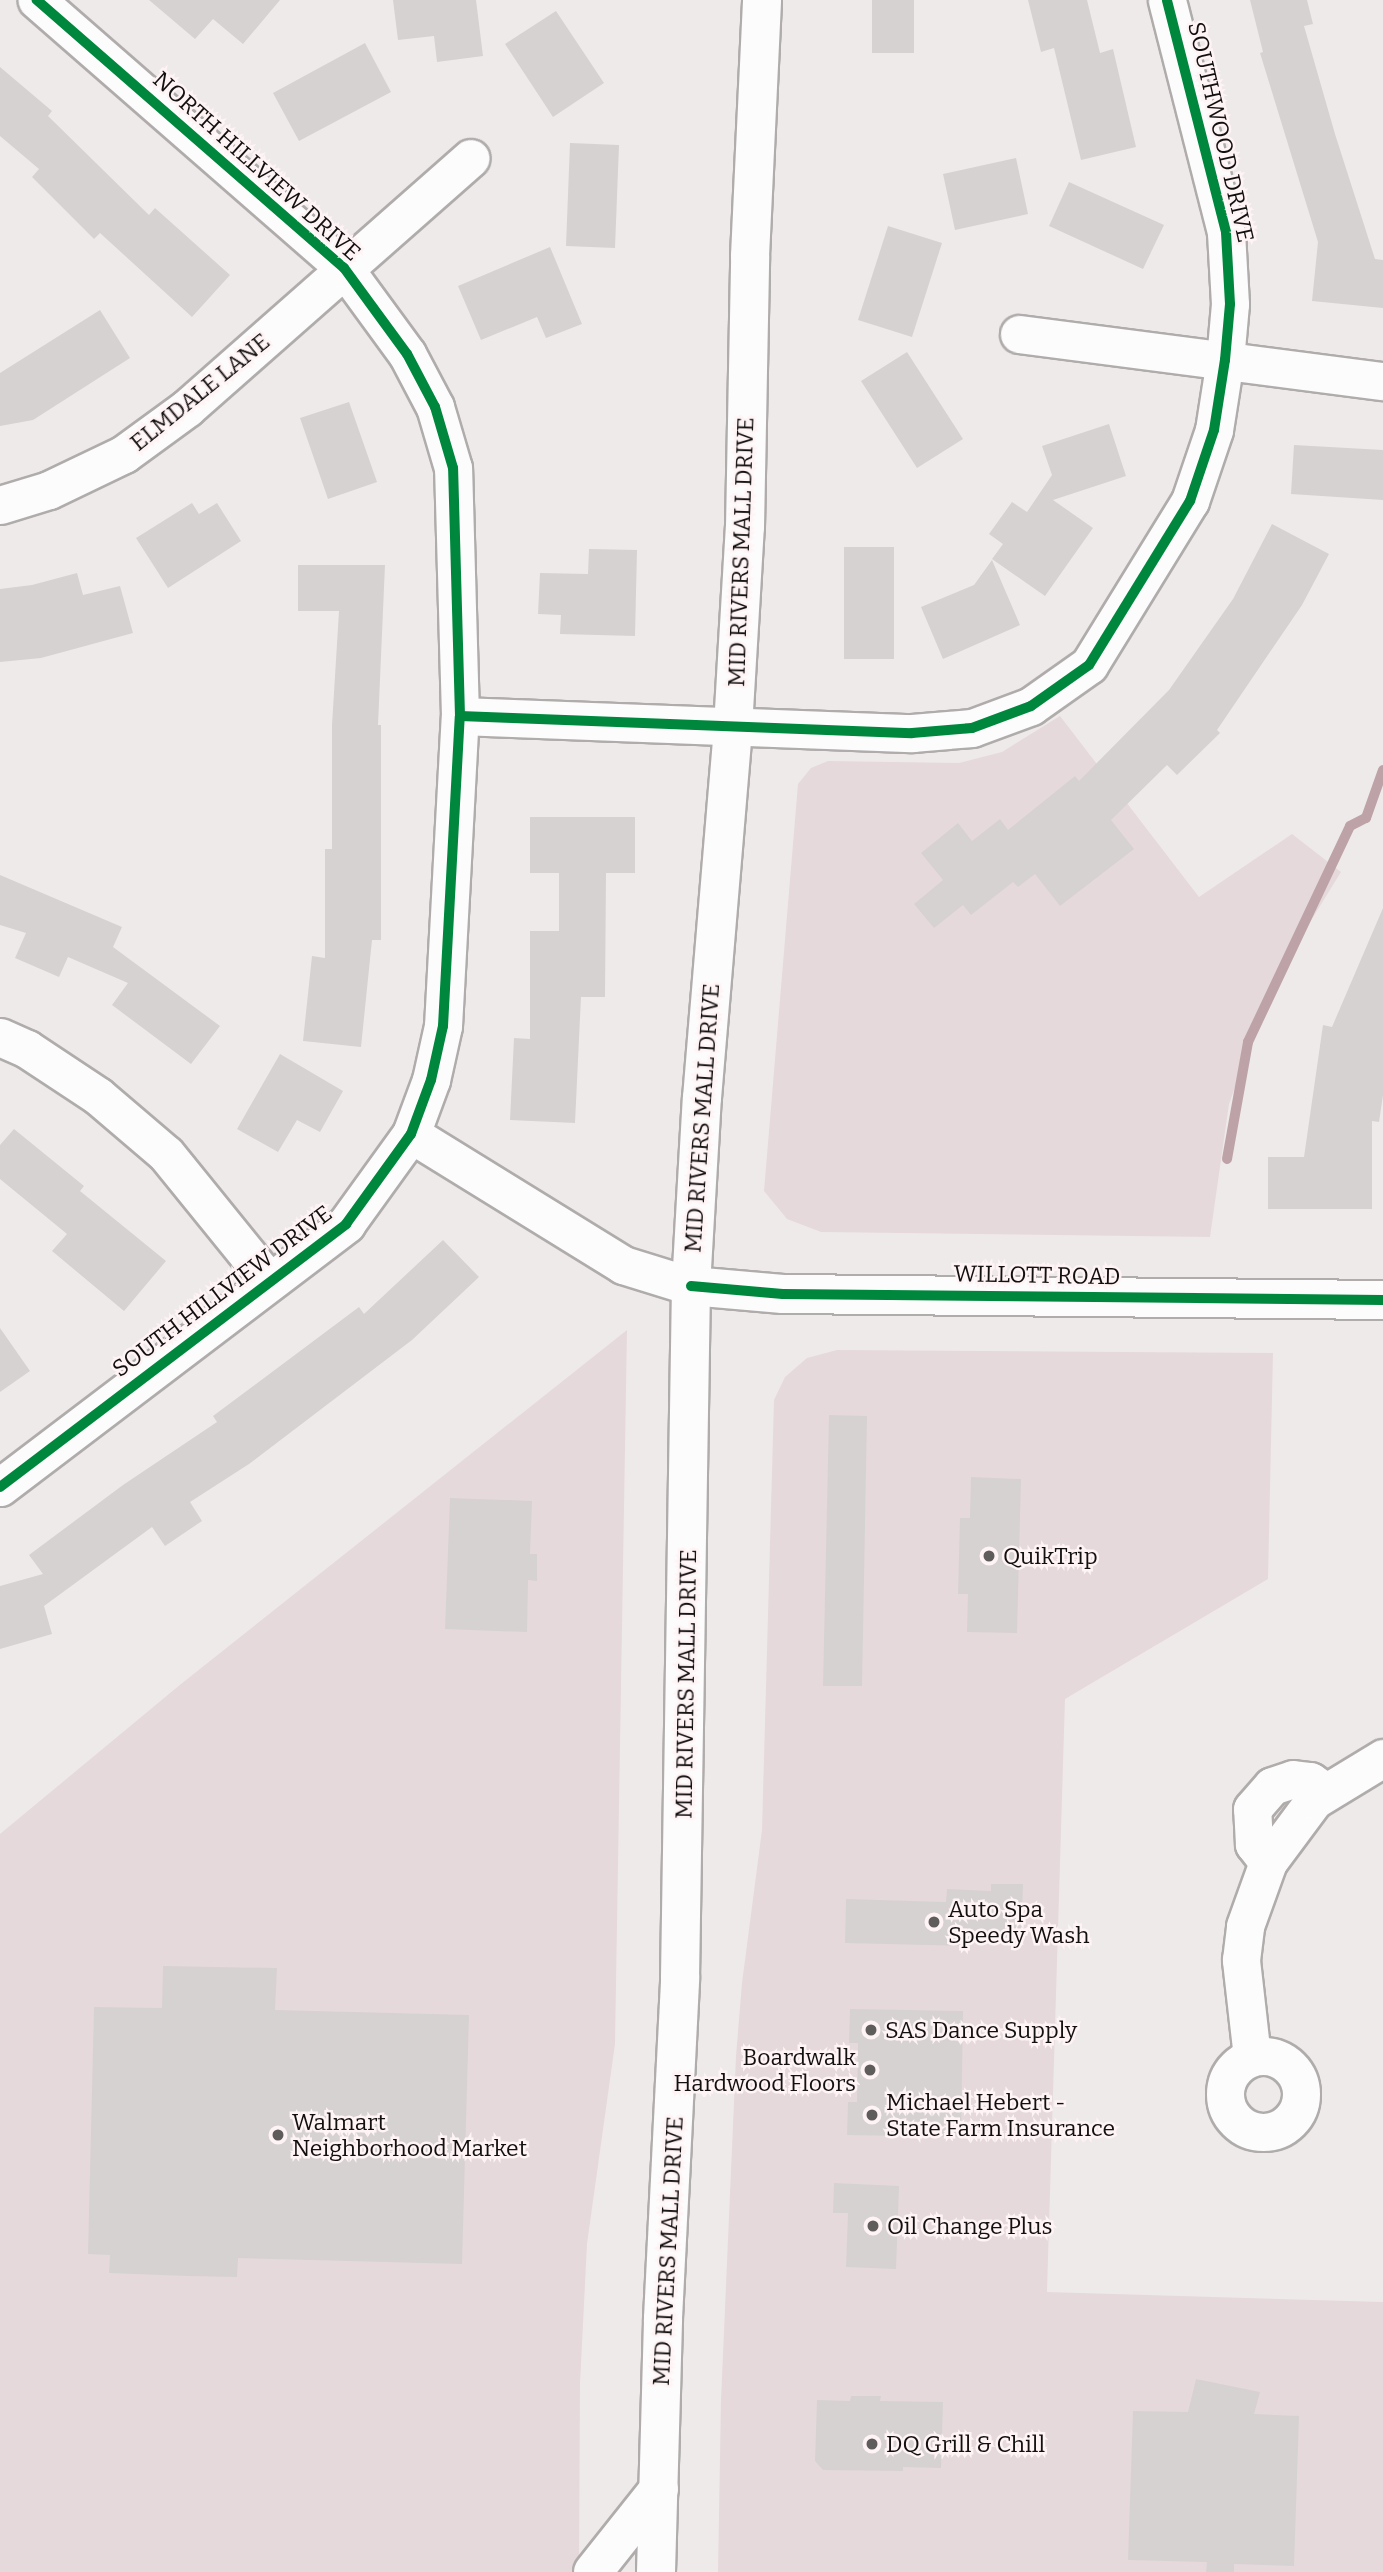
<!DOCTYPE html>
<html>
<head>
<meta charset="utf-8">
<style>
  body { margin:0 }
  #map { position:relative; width:1383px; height:2572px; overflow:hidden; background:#efeaea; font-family:Bitter,serif }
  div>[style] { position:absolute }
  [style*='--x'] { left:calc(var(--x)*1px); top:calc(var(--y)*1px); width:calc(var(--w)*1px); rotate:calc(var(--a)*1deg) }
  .built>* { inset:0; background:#e5d9db }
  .stream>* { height:10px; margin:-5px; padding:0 5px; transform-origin:5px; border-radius:5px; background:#bda3a7 }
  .building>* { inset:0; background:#d6d2d2 }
  .roads { filter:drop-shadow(2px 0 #b0acac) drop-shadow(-2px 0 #b0acac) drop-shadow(0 2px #b0acac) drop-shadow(0 -2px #b0acac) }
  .street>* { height:37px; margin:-18.5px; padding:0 18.5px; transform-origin:18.5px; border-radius:18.5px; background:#fdfcfc }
  .street>.ring { margin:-18.5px; padding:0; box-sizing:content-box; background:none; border:37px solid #fdfcfc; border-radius:50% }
  .secondary>* { height:38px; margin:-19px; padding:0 19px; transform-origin:19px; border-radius:19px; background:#fdfcfc }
  .primary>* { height:38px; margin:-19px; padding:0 19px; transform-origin:19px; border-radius:19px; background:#fdfcfc }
  .cycleway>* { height:10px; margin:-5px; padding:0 5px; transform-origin:5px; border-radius:5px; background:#00873e }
  .dots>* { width:19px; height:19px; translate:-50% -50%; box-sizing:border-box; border:4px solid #fff4f5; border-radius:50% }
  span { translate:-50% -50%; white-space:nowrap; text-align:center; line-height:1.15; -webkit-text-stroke:5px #fff4f5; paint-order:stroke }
  .street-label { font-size:23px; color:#120f0f }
  .poi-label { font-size:23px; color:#120f0f }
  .left { translate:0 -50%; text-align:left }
  .right { translate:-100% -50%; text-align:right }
</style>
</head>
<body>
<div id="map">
  <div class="built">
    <i style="clip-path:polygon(1060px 716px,1199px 897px,1292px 834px,1341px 872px,1273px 982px,1229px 1104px,1210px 1237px,821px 1232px,787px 1219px,764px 1191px,798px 784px,811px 768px,828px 761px,959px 763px,1002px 752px)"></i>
    <i style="clip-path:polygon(627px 1330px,615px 2044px,587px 2244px,580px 2384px,579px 2572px,0 2572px,0 1834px,181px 1684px)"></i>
    <i style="clip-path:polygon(837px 1350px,1273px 1353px,1268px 1579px,1065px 1699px,1047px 2292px,1383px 2302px,1383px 2572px,718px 2572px,721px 2400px,736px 2056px,742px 1983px,762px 1830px,774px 1400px,785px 1377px,807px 1358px)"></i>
  </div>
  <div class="stream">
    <i style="--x:1227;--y:1159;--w:119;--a:-79.8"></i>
    <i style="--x:1248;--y:1042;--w:239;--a:-64.7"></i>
    <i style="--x:1350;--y:826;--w:18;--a:-27"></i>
    <i style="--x:1366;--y:818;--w:51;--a:-70.5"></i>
  </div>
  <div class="building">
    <i style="clip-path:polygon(149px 0,280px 0,243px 44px,213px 19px,195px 39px)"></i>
    <i style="clip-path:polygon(393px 0,476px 0,483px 56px,437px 62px,434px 36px,398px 40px)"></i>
    <i style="clip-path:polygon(872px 0,914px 0,914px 53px,872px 53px)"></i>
    <i style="clip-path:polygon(1028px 0,1087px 0,1100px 53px,1113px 49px,1136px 147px,1081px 160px,1054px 48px,1041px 52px)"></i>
    <i style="clip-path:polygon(1250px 0,1307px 0,1313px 24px,1304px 26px,1335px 134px,1375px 259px,1383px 260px,1383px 308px,1312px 301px,1318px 242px,1260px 53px,1263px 52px)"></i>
    <i style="clip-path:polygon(556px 11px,604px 83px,553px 117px,505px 44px)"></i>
    <i style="clip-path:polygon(365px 43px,391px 92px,299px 141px,273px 93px)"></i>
    <i style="clip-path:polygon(0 67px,52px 111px,48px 116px,149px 215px,155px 208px,230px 275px,192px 317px,100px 233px,94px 239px,32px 177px,39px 169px,0 136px)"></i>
    <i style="clip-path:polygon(570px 143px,619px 145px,615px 248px,566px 246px)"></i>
    <i style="clip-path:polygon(1016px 158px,1028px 214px,955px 230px,943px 174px)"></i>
    <i style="clip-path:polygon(1069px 182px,1164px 225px,1143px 269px,1049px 226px)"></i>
    <i style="clip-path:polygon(888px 226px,942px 243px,912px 337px,858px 320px)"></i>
    <i style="clip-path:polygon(550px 247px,582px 324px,546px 338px,537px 317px,481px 340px,458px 286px)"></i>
    <i style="clip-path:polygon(100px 310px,130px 358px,33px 420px,0 426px,0 373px)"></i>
    <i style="clip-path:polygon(907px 352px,963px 439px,917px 468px,861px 381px)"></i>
    <i style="clip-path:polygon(349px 402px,377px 482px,328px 499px,300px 418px)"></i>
    <i style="clip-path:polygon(1109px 424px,1126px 476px,1053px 500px,1093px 528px,1045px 596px,992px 559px,1003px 544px,989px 534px,1012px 502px,1027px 512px,1052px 475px,1042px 446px)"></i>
    <i style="clip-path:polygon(1294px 445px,1383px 450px,1383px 500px,1291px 494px)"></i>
    <i style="clip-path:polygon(192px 503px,199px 514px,217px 503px,241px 541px,168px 588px,136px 538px)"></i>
    <i style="clip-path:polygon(1272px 524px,1329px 554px,1302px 605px,1217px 730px,1220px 733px,1177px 775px,1167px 765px,1111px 820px,1134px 849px,1060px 906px,1035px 874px,1018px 887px,1013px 882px,971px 915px,963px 905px,934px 928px,914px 904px,943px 880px,921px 853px,958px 823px,972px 841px,1000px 819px,1008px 830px,1075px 776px,1079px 781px,1169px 690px,1233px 599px)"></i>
    <i style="clip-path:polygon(844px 547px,894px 547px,894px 659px,844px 659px)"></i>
    <i style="clip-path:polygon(589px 549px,637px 550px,635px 636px,560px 634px,561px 615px,538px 614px,540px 573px,588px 574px)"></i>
    <i style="clip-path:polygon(992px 560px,1020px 625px,943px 659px,921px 607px,974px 585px)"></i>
    <i style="clip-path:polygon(298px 565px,385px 565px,378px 725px,381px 725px,381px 940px,372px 940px,361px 1047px,303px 1041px,312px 956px,325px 958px,325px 849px,332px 849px,332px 725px,339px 611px,298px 611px)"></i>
    <i style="clip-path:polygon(77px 573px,83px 595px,120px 586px,133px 633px,41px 658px,0 662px,0 589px,32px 585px)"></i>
    <i style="clip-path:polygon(530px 817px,635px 817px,635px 873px,606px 873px,605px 997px,581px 997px,575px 1123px,510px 1120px,514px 1038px,530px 1039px,530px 931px,559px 931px,559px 873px,530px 873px)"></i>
    <i style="clip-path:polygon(0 875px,122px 927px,113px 947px,220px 1026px,191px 1064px,112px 1005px,128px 983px,68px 957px,59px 977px,15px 958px,26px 933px,0 925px)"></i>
    <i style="clip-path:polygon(1383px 908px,1383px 1095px,1379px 1122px,1372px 1121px,1372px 1209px,1268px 1209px,1268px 1157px,1304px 1157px,1323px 1025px,1332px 1027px)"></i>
    <i style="clip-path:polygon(280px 1054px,343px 1091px,320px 1132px,297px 1120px,278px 1152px,237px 1129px)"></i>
    <i style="clip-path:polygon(14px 1129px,84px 1186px,80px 1191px,166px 1261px,124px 1311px,52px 1251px,67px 1234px,0 1179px,0 1145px)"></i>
    <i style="clip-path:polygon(443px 1240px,479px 1277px,412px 1340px,249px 1464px,190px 1502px,202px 1521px,165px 1546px,152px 1527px,44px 1606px,52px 1634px,0 1649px,0 1586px,43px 1574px,29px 1555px,123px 1485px,217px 1422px,213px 1416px,359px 1307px,364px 1314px)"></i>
    <i style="clip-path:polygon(0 1328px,30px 1371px,0 1392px)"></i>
    <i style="clip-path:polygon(829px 1415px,867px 1416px,862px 1686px,823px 1686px)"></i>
    <i style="clip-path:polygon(971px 1477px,1021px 1479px,1017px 1633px,967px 1632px,968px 1594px,958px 1594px,960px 1518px,970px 1518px)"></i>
    <i style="clip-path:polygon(450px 1498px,532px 1501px,530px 1554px,537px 1554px,537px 1581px,528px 1580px,527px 1632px,445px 1629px)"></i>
    <i style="clip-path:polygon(991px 1884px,1023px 1884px,1021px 1943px,971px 1942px,970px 1946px,845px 1943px,846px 1899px,946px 1902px,947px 1889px,991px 1891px)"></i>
    <i style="clip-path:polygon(163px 1966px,277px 1968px,275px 2010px,469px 2015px,462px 2264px,238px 2258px,237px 2277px,188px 2276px,109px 2273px,110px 2255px,88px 2254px,94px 2007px,162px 2008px)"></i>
    <i style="clip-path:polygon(850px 2009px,963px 2011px,961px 2137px,847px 2135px,848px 2102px,857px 2102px,858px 2043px,849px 2043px)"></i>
    <i style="clip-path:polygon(834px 2183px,899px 2186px,896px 2269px,846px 2267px,848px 2213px,833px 2213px)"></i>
    <i style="clip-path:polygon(1196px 2379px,1260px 2392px,1254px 2414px,1299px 2416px,1294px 2566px,1234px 2564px,1234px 2572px,1206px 2572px,1207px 2562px,1128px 2560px,1133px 2411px,1188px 2412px)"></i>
    <i style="clip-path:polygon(851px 2396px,881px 2396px,880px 2401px,943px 2402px,941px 2468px,903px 2467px,903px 2471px,823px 2470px,815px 2461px,817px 2400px,850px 2401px)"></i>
  </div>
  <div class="roads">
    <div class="street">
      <i style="--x:1019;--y:334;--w:367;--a:7.4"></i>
      <i style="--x:0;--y:505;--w:51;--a:-17"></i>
      <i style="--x:49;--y:490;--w:83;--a:-25.6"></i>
      <i style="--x:124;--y:454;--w:78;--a:-36.1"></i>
      <i style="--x:187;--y:408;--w:378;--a:-41.4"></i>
      <i style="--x:460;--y:716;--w:452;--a:2.2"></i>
      <i style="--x:912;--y:733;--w:60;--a:-4.8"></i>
      <i style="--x:972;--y:728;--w:63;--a:-20.4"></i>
      <i style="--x:1031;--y:706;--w:71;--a:-35.3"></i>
      <i style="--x:1089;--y:665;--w:193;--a:-58.4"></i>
      <i style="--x:1190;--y:501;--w:75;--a:-71.3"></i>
      <i style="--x:1214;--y:430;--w:71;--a:-81.1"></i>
      <i style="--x:1225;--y:360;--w:56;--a:-84.9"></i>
      <i style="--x:1230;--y:304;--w:72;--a:-93.2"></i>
      <i style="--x:1226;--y:232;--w:239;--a:-104.3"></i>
      <i style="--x:0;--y:1037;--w:30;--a:24"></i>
      <i style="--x:27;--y:1049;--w:85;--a:33.5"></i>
      <i style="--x:98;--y:1096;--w:89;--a:40.5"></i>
      <i style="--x:166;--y:1154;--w:164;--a:51"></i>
      <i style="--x:411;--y:1134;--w:249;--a:31.7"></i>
      <i style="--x:623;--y:1265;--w:71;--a:17.2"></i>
      <i style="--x:0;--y:1487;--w:435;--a:-37.2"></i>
      <i style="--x:346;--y:1224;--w:111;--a:-54.2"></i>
      <i style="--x:411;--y:1134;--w:58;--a:-69.7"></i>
      <i style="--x:431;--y:1080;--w:55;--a:-77.5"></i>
      <i style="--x:443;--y:1026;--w:310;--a:-86.9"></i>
      <i style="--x:460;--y:716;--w:248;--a:-91.6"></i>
      <i style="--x:453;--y:468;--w:64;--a:-106.4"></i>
      <i style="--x:435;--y:407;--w:60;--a:-117.8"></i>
      <i style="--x:407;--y:354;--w:107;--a:-126.2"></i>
      <i style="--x:344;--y:268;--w:408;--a:-138.9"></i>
      <i style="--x:1268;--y:1862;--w:23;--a:-128"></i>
      <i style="--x:1254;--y:1844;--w:35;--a:-93"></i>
      <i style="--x:1252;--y:1809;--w:30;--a:-49"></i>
      <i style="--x:1272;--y:1786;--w:22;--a:-18"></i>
      <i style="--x:1293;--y:1779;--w:17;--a:7"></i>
      <i style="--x:1310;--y:1781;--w:19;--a:35"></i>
      <i class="ring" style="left:1225px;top:2056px;width:39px;height:39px"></i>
      <i style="--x:1252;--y:2057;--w:98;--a:-96.5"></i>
      <i style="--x:1241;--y:1960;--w:34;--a:-83"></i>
      <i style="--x:1245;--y:1926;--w:68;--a:-70.2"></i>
      <i style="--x:1268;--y:1862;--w:77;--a:-53.4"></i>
      <i style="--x:1314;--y:1800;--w:81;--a:-31.3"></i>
    </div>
    <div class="secondary">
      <i style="--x:691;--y:1286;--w:92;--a:5"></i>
      <i style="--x:783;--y:1294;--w:600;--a:0.57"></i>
    </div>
    <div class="primary">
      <i style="--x:593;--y:2572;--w:106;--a:-51.5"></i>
      <i style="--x:656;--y:2572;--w:254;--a:-88.4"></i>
      <i style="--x:663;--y:2318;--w:340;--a:-87.1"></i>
      <i style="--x:680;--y:1978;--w:692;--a:-89.09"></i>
      <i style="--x:691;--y:1286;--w:188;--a:-86.7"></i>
      <i style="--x:702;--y:1098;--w:372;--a:-85.2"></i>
      <i style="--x:733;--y:727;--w:200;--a:-86.6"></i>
      <i style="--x:745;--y:527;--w:271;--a:-88.9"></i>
      <i style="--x:750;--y:256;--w:256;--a:-87.3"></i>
    </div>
  </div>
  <div class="cycleway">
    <i style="--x:460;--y:716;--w:452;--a:2.2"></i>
    <i style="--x:912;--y:733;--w:60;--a:-4.8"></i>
    <i style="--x:972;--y:728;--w:63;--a:-20.4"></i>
    <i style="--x:1031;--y:706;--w:71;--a:-35.3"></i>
    <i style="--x:1089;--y:665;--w:193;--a:-58.4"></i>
    <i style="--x:1190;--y:501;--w:75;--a:-71.3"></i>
    <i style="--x:1214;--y:430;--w:71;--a:-81.1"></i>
    <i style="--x:1225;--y:360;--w:56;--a:-84.9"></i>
    <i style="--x:1230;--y:304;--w:72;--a:-93.2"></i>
    <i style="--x:1226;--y:232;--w:239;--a:-104.3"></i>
    <i style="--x:691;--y:1286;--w:92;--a:5"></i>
    <i style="--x:783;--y:1294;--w:600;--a:0.57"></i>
    <i style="--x:0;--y:1487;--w:435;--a:-37.2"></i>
    <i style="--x:346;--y:1224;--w:111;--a:-54.2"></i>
    <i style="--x:411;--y:1134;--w:58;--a:-69.7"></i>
    <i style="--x:431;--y:1080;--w:55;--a:-77.5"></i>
    <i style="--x:443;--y:1026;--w:310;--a:-86.9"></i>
    <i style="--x:460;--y:716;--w:248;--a:-91.6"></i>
    <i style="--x:453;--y:468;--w:64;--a:-106.4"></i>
    <i style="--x:435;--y:407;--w:60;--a:-117.8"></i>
    <i style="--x:407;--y:354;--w:107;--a:-126.2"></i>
    <i style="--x:344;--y:268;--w:408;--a:-138.9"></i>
  </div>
  <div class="dots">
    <i style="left:989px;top:1556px;background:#5f5c5c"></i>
    <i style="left:934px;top:1922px;background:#5f5c5c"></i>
    <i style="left:871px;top:2030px;background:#5f5c5c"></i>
    <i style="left:870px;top:2070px;background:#5f5c5c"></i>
    <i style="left:872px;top:2115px;background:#5f5c5c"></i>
    <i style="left:278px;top:2135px;background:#5f5c5c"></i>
    <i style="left:873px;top:2226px;background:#5f5c5c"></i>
    <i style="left:872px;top:2444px;background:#5f5c5c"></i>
  </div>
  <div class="street-label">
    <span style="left:1221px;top:132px;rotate:77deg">SOUTHWOOD DRIVE</span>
    <span style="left:257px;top:166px;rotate:42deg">NORTH HILLVIEW DRIVE</span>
    <span style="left:200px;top:392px;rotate:-39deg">ELMDALE LANE</span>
    <span style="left:741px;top:552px;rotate:-88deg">MID RIVERS MALL DRIVE</span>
    <span style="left:702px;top:1118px;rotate:-86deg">MID RIVERS MALL DRIVE</span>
    <span style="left:1037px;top:1275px;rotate:1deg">WILLOTT ROAD</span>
    <span style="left:222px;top:1291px;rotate:-37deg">SOUTH HILLVIEW DRIVE</span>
    <span style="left:686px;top:1684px;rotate:-89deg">MID RIVERS MALL DRIVE</span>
    <span style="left:668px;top:2251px;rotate:-87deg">MID RIVERS MALL DRIVE</span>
  </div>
  <div class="poi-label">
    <span class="left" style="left:1003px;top:1556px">QuikTrip</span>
    <span class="left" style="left:948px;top:1922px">Auto Spa<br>Speedy Wash</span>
    <span class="left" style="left:885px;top:2030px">SAS Dance Supply</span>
    <span class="right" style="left:856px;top:2070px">Boardwalk<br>Hardwood Floors</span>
    <span class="left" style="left:886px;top:2115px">Michael Hebert -<br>State Farm Insurance</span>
    <span class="left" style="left:292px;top:2135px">Walmart<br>Neighborhood Market</span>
    <span class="left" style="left:887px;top:2226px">Oil Change Plus</span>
    <span class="left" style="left:886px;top:2444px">DQ Grill &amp; Chill</span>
  </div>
</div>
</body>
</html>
